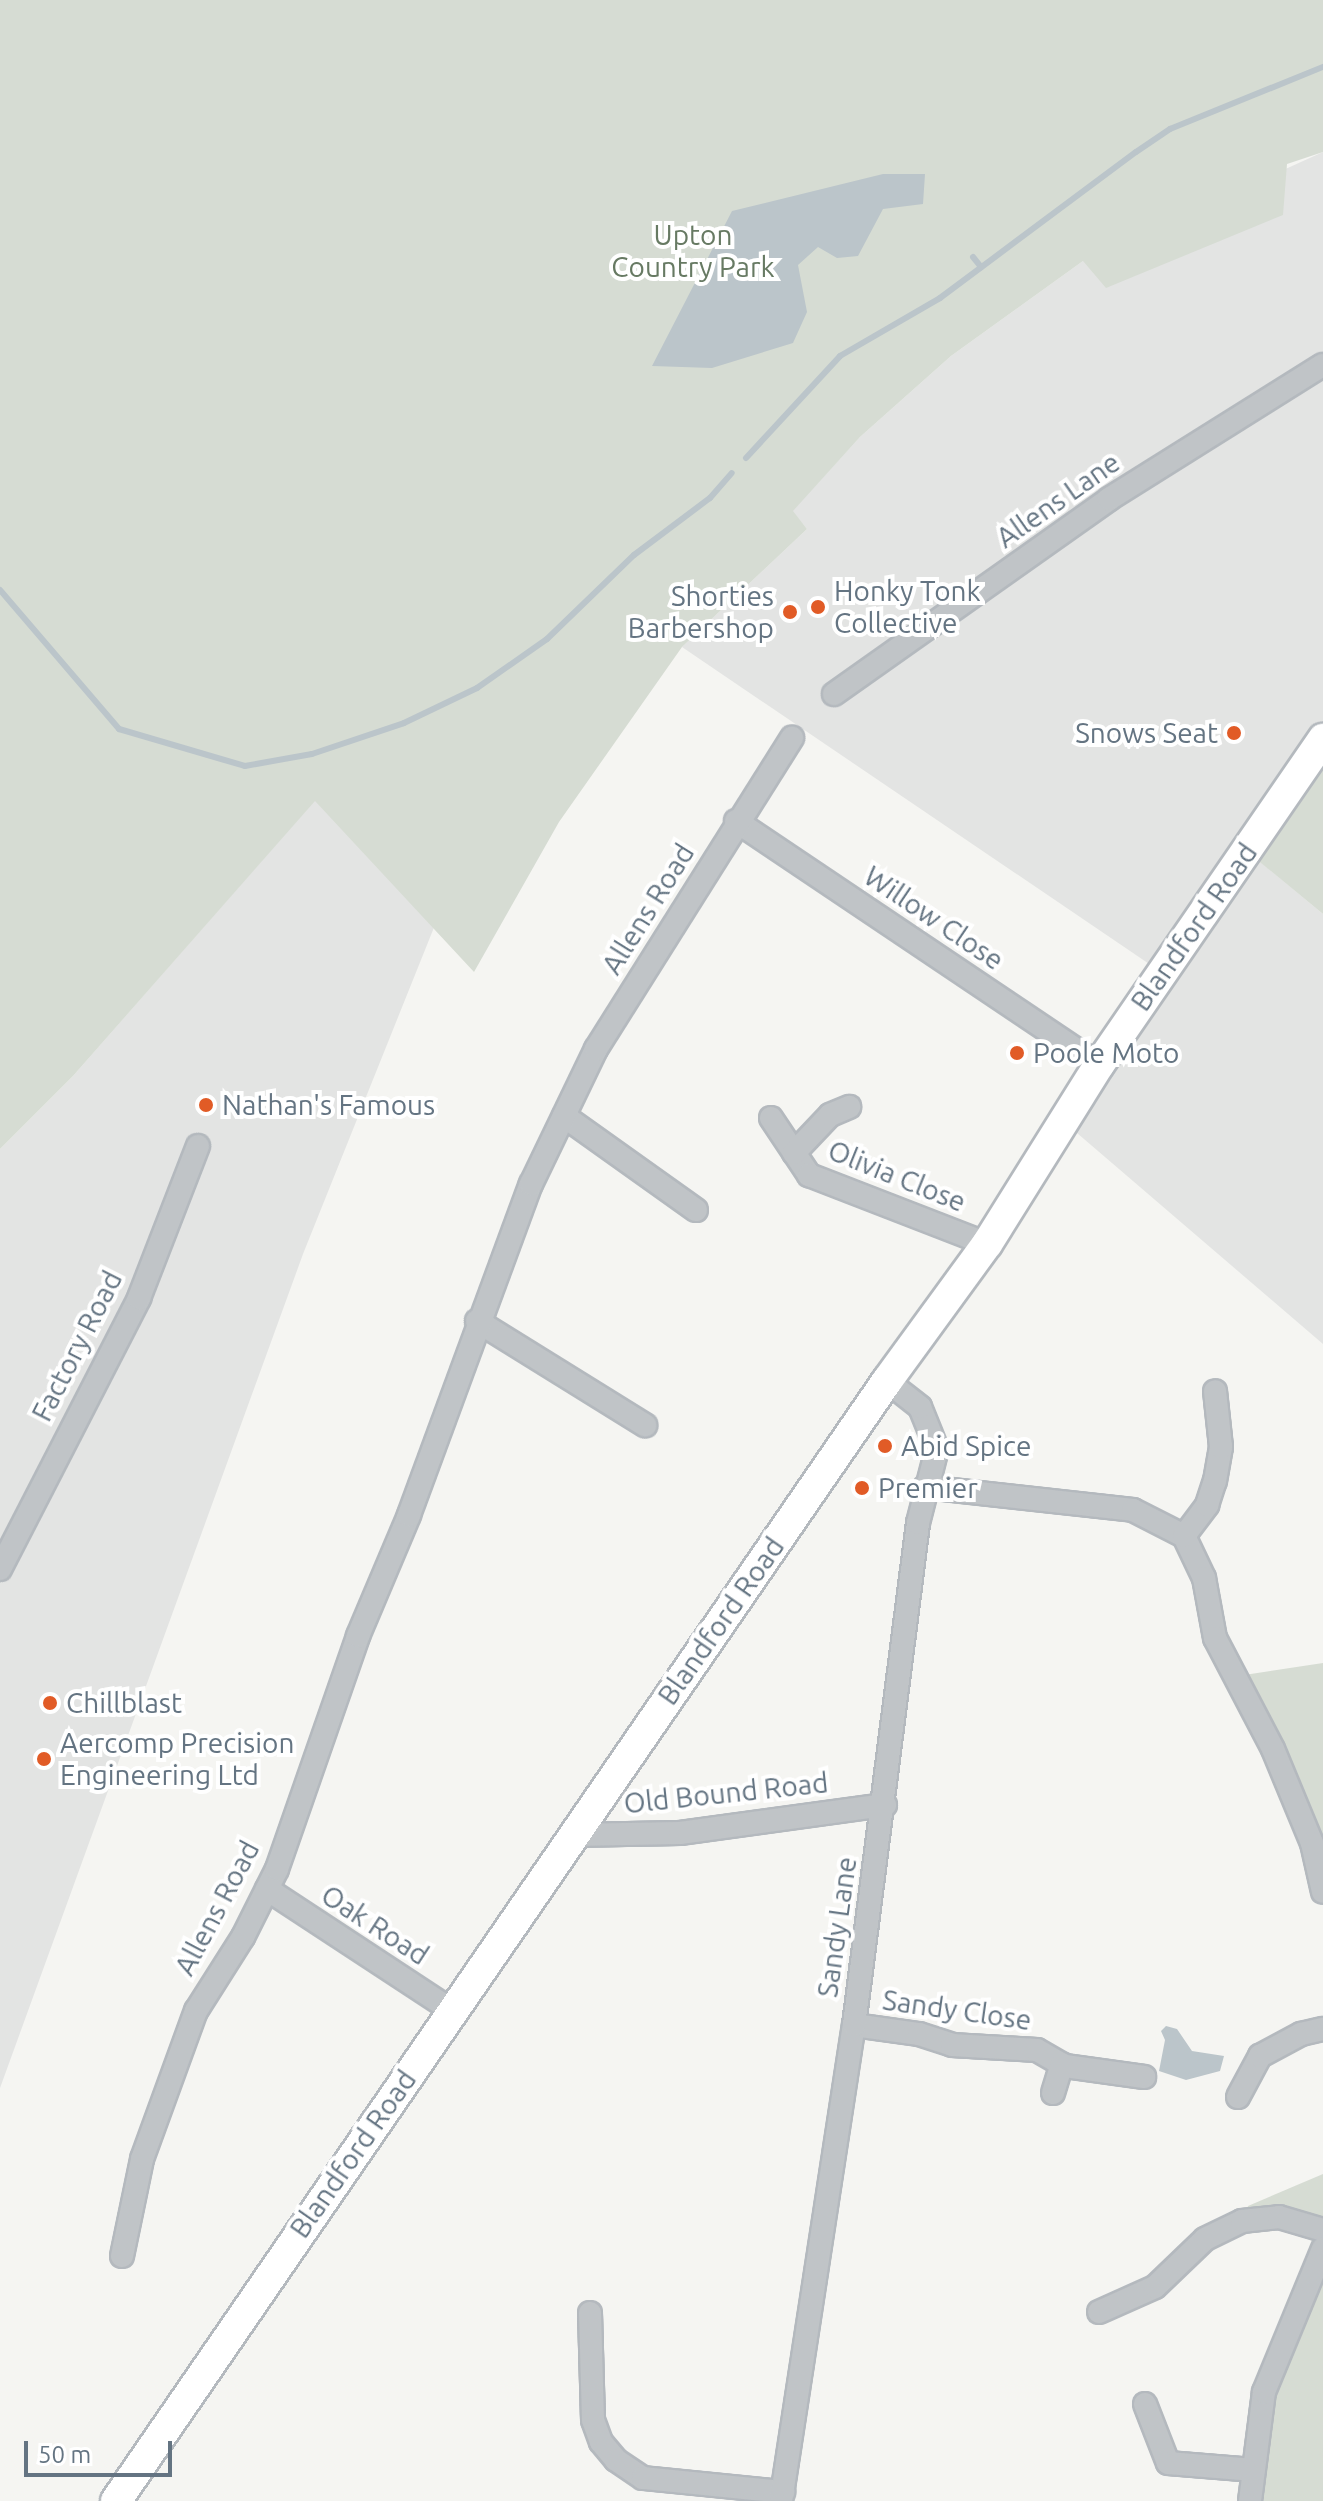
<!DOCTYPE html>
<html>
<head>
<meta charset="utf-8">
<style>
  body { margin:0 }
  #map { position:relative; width:1323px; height:2501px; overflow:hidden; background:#f5f5f2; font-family:Ubuntu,sans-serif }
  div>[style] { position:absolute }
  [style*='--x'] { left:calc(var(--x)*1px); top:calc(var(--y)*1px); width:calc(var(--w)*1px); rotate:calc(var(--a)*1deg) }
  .built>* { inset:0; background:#e3e4e3 }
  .green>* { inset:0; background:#d6dcd3 }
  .water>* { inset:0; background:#bbc5ca }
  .stream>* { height:6px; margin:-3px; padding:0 3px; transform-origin:3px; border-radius:3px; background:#bbc5ca }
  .roads { filter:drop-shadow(2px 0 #b4b9be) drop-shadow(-2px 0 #b4b9be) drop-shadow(0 2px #b4b9be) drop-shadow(0 -2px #b4b9be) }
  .street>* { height:22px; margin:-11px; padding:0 11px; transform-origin:11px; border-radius:11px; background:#c0c4c7 }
  .secondary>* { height:30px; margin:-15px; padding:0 15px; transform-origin:15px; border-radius:15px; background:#fff }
  .dots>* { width:22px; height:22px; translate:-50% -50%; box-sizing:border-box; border:4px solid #fff; border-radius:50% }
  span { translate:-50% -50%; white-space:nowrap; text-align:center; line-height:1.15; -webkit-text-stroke:8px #fff; paint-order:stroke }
  .park-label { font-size:28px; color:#677a63 }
  .street-label { font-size:28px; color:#647482 }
  .poi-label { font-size:28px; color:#647482 }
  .left { translate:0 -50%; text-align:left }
  .right { translate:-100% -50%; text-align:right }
  .scale { position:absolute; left:24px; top:2441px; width:148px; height:36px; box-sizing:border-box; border:4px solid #647482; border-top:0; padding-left:10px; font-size:24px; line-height:28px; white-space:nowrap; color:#647482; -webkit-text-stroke:6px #fff; paint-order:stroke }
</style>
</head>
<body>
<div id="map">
  <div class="built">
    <i style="clip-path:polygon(1323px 152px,1323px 739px,1246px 850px,1323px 914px,1323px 1344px,1063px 1121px,1161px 972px,682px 647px,807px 529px,792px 511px,860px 437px,951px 356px,1083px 261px)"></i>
    <i style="clip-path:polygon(315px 800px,435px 925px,303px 1254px,0 2088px,0 1149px,73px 1076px)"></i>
  </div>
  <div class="green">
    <i style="clip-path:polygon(0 0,1323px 0,1323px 152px,1287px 164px,1283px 215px,1106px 288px,1083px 261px,951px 356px,860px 437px,793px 511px,807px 529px,682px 647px,559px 822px,474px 972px,315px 801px,73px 1076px,0 1149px)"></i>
    <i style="clip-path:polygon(1323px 762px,1323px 914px,1255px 858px)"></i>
    <i style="clip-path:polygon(1323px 1663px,1323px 1894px,1231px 1677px)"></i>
    <i style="clip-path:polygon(1323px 2174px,1323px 2230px,1242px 2221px,1248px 2206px)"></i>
    <i style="clip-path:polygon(1323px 2249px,1323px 2501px,1250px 2501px,1258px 2432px)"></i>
  </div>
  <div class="water">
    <i style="clip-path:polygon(883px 174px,925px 174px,923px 204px,883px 209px,858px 256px,837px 258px,818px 247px,798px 265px,807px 312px,793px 343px,712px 368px,652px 366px,732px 211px)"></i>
    <i style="clip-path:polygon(1166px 2026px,1177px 2029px,1192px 2051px,1224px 2056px,1220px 2071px,1186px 2080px,1159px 2071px,1165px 2040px,1161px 2031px)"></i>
  </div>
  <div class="stream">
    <i style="--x:973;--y:257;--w:13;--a:51"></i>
    <i style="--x:746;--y:458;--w:139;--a:-47.3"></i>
    <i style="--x:840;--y:356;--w:116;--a:-30.1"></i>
    <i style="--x:940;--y:298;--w:244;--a:-36.7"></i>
    <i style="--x:1136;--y:152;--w:41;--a:-34.1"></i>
    <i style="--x:1170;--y:129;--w:165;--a:-22.1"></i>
    <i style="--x:0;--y:590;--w:183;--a:49.4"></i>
    <i style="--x:119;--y:729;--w:131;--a:16.4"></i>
    <i style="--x:245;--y:766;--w:68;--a:-10.2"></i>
    <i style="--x:312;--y:754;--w:97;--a:-18.6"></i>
    <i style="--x:404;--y:723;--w:81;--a:-25.6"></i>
    <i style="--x:477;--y:688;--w:85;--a:-35"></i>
    <i style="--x:547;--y:639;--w:121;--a:-44"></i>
    <i style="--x:634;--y:555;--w:95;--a:-36.9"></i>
    <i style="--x:710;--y:498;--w:33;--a:-49"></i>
  </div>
  <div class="roads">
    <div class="street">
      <i style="--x:834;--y:694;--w:337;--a:-35.3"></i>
      <i style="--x:1109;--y:499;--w:252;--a:-32.1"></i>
      <i style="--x:736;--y:821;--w:437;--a:33.9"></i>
      <i style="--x:564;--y:1116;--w:162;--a:35.5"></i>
      <i style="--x:771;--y:1118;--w:69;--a:56.3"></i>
      <i style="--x:809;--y:1175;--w:191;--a:21.2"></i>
      <i style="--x:794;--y:1153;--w:52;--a:-46.5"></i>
      <i style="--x:830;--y:1115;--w:21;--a:-23"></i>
      <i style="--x:477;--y:1321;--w:198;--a:31.8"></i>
      <i style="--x:925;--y:1487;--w:209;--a:6.3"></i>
      <i style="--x:1133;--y:1510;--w:57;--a:27"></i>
      <i style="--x:1184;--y:1536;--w:47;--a:64.5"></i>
      <i style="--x:1204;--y:1578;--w:61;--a:79.6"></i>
      <i style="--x:1215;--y:1638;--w:125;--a:62.4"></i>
      <i style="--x:1273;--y:1749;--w:102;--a:67.5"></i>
      <i style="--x:1312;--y:1843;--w:50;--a:77.3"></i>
      <i style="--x:1184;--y:1536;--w:39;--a:-53"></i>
      <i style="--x:1207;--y:1505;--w:25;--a:-72"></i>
      <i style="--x:1215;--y:1481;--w:35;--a:-80"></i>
      <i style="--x:1221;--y:1447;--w:56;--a:-96.1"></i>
      <i style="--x:0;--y:1569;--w:305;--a:-62.8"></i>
      <i style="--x:139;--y:1298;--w:163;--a:-68.8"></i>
      <i style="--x:573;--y:1835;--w:107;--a:-1.1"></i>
      <i style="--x:680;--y:1833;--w:207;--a:-7.8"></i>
      <i style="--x:267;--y:1889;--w:220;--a:33.3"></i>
      <i style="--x:854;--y:2025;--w:66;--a:7.9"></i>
      <i style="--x:919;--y:2034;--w:35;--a:18"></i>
      <i style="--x:952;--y:2045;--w:85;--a:3.4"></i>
      <i style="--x:1037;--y:2050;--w:32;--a:30"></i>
      <i style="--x:1065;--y:2066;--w:80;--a:7.9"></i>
      <i style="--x:1053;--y:2093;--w:30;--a:-73"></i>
      <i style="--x:1238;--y:2097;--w:47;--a:-61.8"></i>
      <i style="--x:1260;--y:2056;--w:47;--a:-28.2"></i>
      <i style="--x:1301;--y:2034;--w:23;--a:-13"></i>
      <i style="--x:122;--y:2256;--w:99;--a:-78.3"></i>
      <i style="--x:142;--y:2159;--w:158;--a:-70"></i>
      <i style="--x:196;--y:2011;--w:88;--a:-57.6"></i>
      <i style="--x:243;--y:1937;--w:76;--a:-63.4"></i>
      <i style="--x:277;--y:1869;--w:247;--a:-70.8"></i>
      <i style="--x:358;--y:1636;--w:131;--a:-67.1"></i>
      <i style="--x:409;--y:1515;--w:353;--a:-69.8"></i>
      <i style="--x:531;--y:1184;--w:150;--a:-64.3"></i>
      <i style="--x:596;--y:1049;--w:368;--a:-57.8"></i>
      <i style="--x:1099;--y:2312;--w:61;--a:-24.1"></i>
      <i style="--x:1155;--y:2287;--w:69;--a:-43.8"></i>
      <i style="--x:1205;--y:2239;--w:41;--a:-25.9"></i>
      <i style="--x:1242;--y:2221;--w:37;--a:-6"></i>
      <i style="--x:1279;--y:2217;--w:46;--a:16.5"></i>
      <i style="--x:590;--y:2313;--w:107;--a:88.4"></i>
      <i style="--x:593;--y:2420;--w:23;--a:70"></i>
      <i style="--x:601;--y:2442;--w:23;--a:50"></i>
      <i style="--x:616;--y:2460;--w:32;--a:34"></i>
      <i style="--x:643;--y:2478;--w:141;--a:5.7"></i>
      <i style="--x:1145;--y:2404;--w:63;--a:68.7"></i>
      <i style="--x:1168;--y:2463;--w:86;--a:4.7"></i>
      <i style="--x:781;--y:2501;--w:482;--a:-81.3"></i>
      <i style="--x:854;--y:2025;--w:506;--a:-82.73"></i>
      <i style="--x:918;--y:1523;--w:76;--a:-75.6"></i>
      <i style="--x:937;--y:1449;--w:45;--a:-112"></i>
      <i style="--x:920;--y:1407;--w:42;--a:-141.8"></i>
      <i style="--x:1250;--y:2501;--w:110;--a:-82.7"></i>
      <i style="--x:1264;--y:2392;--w:155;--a:-67.6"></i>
    </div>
    <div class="secondary">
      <i style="--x:116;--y:2501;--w:1360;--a:-55.46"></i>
      <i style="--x:887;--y:1381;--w:170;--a:-53.9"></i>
      <i style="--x:987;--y:1244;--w:211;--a:-58"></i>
      <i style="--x:1099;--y:1065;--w:396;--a:-55.5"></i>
    </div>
  </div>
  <div class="dots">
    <i style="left:818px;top:607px;background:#e15b26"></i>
    <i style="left:790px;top:612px;background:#e15b26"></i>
    <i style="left:1234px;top:733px;background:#e15b26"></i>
    <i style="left:1017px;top:1053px;background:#e15b26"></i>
    <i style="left:206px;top:1105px;background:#e15b26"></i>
    <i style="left:885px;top:1446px;background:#e15b26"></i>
    <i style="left:862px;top:1488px;background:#e15b26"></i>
    <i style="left:50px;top:1703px;background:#e15b26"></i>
    <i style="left:44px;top:1759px;background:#e15b26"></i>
  </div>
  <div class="park-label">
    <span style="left:693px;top:251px">Upton<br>Country Park</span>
  </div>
  <div class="street-label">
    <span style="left:1058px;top:500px;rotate:-35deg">Allens Lane</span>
    <span style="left:648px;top:909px;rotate:-58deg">Allens Road</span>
    <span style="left:934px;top:918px;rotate:34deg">Willow Close</span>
    <span style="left:1194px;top:927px;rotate:-55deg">Blandford Road</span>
    <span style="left:897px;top:1176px;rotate:22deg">Olivia Close</span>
    <span style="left:77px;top:1346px;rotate:-63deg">Factory Road</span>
    <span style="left:721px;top:1621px;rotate:-55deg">Blandford Road</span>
    <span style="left:726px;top:1793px;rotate:-6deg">Old Bound Road</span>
    <span style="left:217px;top:1908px;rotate:-62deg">Allens Road</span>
    <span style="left:375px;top:1925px;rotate:33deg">Oak Road</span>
    <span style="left:837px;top:1927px;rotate:-82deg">Sandy Lane</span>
    <span style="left:957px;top:2010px;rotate:8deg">Sandy Close</span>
    <span style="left:353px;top:2154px;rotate:-55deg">Blandford Road</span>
  </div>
  <div class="poi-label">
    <span class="left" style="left:834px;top:607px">Honky Tonk<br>Collective</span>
    <span class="right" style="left:774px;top:612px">Shorties<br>Barbershop</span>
    <span class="right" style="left:1218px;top:733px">Snows Seat</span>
    <span class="left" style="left:1033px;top:1053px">Poole Moto</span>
    <span class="left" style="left:222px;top:1105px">Nathan's Famous</span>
    <span class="left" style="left:901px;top:1446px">Abid Spice</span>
    <span class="left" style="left:878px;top:1488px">Premier</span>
    <span class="left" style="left:66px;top:1703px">Chillblast</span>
    <span class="left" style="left:60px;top:1759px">Aercomp Precision<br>Engineering Ltd</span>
  </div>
  <div class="scale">50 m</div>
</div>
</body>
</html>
